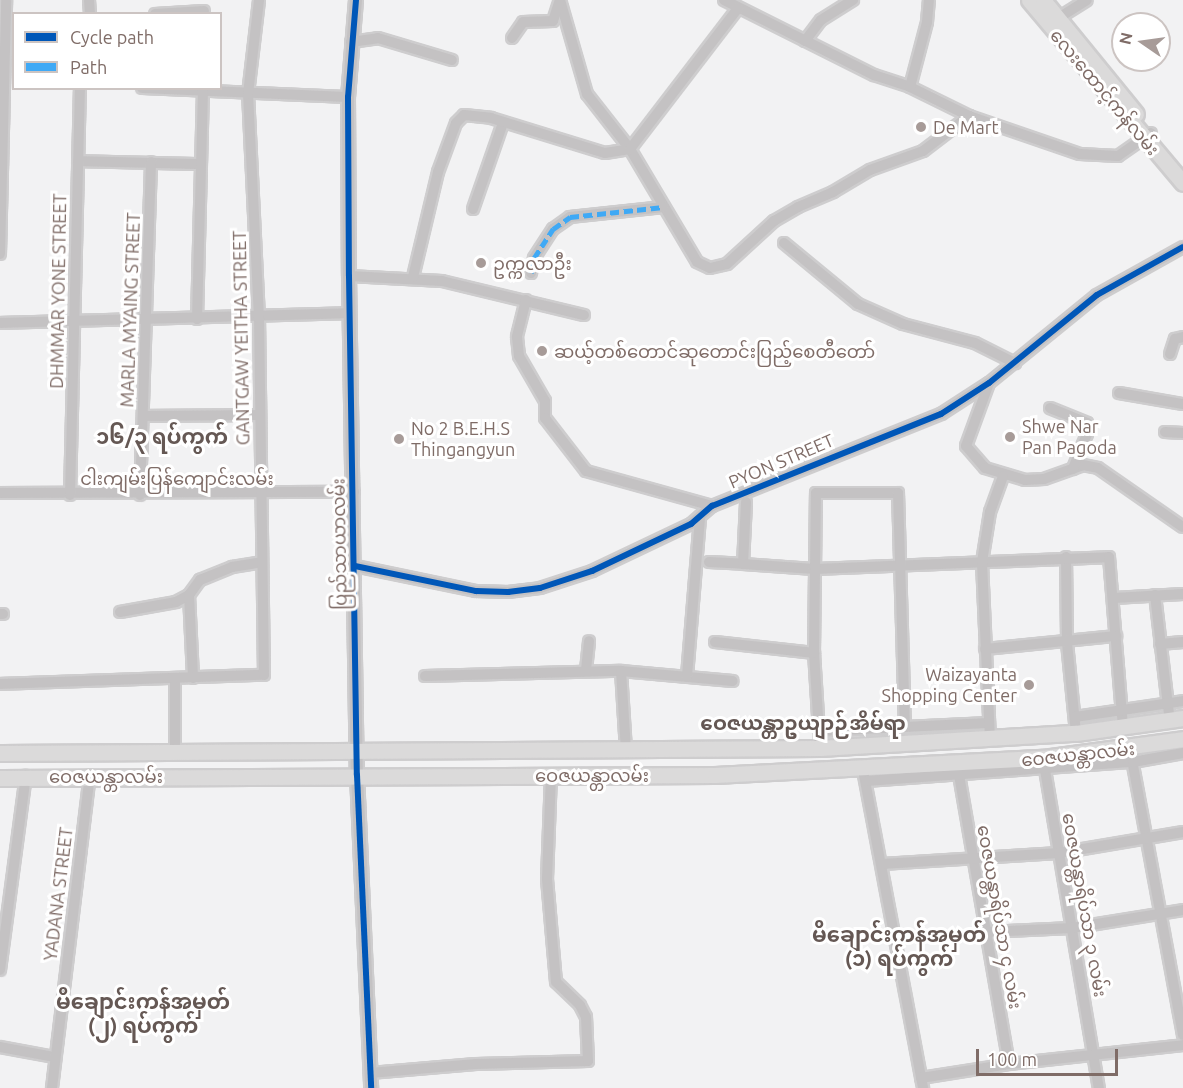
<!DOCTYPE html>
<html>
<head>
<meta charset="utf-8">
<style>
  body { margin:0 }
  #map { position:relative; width:1183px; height:1088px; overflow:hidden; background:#f2f2f3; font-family:Ubuntu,"Noto Sans Myanmar",sans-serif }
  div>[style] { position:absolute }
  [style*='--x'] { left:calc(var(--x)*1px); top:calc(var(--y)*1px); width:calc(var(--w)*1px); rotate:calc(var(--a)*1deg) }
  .roads { filter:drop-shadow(2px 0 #cecdce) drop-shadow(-2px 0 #cecdce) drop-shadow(0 2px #cecdce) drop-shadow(0 -2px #cecdce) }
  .minor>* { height:10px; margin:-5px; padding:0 5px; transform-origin:5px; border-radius:5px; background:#c4c2c3 }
  .tertiary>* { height:12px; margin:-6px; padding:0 6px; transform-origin:6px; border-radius:6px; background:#c4c2c3 }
  .primary>* { height:15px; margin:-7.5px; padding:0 7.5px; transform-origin:7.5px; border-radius:7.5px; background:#dbdada }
  .quiet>* { height:4.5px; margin-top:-2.25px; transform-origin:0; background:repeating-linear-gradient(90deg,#3fa9f5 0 9px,transparent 0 13.5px) }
  .cycleway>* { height:6px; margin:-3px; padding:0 3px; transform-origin:3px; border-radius:3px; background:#0057b8 }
  .dots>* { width:16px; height:16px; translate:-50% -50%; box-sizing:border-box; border:3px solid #fff; border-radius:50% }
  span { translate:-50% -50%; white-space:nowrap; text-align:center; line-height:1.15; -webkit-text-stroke:6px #fff; paint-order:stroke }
  .street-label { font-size:18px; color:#7f6c67 }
  .poi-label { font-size:18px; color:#7f6c67 }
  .left { translate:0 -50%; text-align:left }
  .right { translate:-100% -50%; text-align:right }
  .neighbourhood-label { font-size:20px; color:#655854; font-weight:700 }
  .quarter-label { font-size:21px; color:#655854; font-weight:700 }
  .legend { position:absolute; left:12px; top:12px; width:210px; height:78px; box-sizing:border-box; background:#fff; border:2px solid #ccc4c2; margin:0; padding:8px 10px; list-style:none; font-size:18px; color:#7f6c67 }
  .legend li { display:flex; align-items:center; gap:12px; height:30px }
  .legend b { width:30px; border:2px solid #ccc4c2 }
  .north { position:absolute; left:1111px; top:12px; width:60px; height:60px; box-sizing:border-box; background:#fff; border:2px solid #ccc4c2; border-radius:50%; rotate:283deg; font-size:16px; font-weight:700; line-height:24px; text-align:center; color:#7f6c67 }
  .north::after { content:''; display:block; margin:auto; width:21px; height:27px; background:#a79b98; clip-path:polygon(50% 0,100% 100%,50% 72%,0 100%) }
  .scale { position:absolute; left:976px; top:1049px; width:142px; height:27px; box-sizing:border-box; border:3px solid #7f6c67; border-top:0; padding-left:8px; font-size:18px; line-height:21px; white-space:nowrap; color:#7f6c67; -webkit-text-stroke:4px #fff; paint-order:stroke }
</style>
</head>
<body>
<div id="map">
  <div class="roads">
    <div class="minor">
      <i style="--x:89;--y:0;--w:14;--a:86"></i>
      <i style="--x:560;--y:0;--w:98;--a:74"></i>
      <i style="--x:587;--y:94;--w:70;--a:52"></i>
      <i style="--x:630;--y:149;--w:131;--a:59.3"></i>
      <i style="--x:697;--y:262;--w:14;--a:25"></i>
      <i style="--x:710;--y:268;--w:17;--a:-13"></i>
      <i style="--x:727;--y:264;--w:64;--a:-42.5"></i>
      <i style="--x:774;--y:221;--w:28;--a:-30"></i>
      <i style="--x:798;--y:207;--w:38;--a:-23"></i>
      <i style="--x:833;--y:192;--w:43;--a:-30.7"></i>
      <i style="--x:870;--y:170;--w:56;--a:-19.7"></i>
      <i style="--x:923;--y:151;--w:58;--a:-37.3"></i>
      <i style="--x:969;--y:116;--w:117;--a:18.9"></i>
      <i style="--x:1080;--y:154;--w:38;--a:3"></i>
      <i style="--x:1118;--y:156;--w:40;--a:-34.9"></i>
      <i style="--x:724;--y:0;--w:168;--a:26.6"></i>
      <i style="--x:874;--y:75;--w:38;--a:18"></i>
      <i style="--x:910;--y:87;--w:66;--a:26.2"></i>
      <i style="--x:155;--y:14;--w:49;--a:-3.5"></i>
      <i style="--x:1052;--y:22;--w:41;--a:-32.2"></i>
      <i style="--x:512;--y:38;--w:19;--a:-55"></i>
      <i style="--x:523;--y:22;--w:30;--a:-2"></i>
      <i style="--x:553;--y:21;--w:20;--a:-72"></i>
      <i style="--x:805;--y:41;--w:26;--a:-53"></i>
      <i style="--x:821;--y:20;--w:38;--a:-32"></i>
      <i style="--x:351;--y:42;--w:27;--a:-8"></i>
      <i style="--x:378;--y:38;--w:77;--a:16.6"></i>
      <i style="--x:910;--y:87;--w:67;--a:-75.3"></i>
      <i style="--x:927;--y:22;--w:22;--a:-85"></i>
      <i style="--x:142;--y:88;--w:206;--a:2.5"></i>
      <i style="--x:78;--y:161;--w:123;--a:1.4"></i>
      <i style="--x:473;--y:209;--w:91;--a:-70.8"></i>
      <i style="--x:784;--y:243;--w:96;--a:39.5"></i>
      <i style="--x:858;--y:304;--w:49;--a:24"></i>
      <i style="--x:903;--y:324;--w:74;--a:14.8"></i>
      <i style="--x:975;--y:343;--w:45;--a:26.6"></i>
      <i style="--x:0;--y:254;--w:254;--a:-88.6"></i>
      <i style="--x:531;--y:273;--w:15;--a:-79"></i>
      <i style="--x:534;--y:258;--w:35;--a:-57"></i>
      <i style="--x:553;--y:229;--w:21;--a:-35"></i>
      <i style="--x:570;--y:217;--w:94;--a:-6.1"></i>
      <i style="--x:349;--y:276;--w:93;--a:3.1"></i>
      <i style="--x:442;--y:281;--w:146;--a:13.5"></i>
      <i style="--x:413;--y:277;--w:108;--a:-76.6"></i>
      <i style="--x:438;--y:172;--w:52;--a:-69.8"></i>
      <i style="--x:456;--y:123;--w:11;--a:-45"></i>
      <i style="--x:464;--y:115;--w:27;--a:6"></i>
      <i style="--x:491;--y:118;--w:119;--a:17.1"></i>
      <i style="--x:605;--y:153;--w:25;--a:-9"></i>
      <i style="--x:630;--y:149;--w:178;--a:-52.5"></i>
      <i style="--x:526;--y:300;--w:38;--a:104"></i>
      <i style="--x:517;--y:337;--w:19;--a:84"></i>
      <i style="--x:519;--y:356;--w:52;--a:60"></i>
      <i style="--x:545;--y:401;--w:17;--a:90"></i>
      <i style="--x:545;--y:418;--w:67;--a:52.3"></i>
      <i style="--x:586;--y:471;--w:131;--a:15.5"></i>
      <i style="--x:197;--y:319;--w:231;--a:-88.5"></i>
      <i style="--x:0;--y:323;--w:350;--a:-1.6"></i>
      <i style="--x:1170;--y:354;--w:16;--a:-72"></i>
      <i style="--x:1175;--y:339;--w:8;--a:-14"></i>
      <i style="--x:989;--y:383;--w:67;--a:110.1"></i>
      <i style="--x:966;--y:446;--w:29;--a:49"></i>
      <i style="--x:985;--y:468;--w:42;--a:16.7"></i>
      <i style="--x:1025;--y:480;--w:19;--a:-3"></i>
      <i style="--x:1044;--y:479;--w:41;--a:-19.7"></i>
      <i style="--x:1083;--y:465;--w:15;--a:11"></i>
      <i style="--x:1098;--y:468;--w:103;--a:34.8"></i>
      <i style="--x:1119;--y:393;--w:65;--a:9.8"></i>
      <i style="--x:1050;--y:408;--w:40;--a:22"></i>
      <i style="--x:1087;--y:423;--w:11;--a:90"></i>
      <i style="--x:1087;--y:434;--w:38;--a:112"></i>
      <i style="--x:143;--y:416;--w:117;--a:-0.5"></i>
      <i style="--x:1165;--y:432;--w:18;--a:3"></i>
      <i style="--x:0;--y:493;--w:354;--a:-0.2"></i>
      <i style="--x:70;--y:495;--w:407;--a:-88.6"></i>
      <i style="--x:140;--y:495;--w:333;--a:-88.1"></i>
      <i style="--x:1066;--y:557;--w:86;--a:89.3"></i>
      <i style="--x:1067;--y:643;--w:90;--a:84.3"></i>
      <i style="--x:709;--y:562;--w:34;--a:3"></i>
      <i style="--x:743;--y:564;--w:62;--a:-87.2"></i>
      <i style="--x:743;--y:564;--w:71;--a:4"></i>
      <i style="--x:814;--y:569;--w:295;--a:-2.3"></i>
      <i style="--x:1109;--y:557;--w:171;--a:85.3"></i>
      <i style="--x:355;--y:566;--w:124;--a:11.7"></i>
      <i style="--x:476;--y:591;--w:32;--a:2"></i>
      <i style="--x:508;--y:592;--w:32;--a:-7"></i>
      <i style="--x:540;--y:588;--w:55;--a:-18.1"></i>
      <i style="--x:592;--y:571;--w:110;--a:-25.4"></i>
      <i style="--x:691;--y:524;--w:28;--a:-41"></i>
      <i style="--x:712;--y:506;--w:247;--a:-21.9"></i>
      <i style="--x:941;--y:414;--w:57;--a:-32.9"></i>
      <i style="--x:989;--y:383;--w:139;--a:-39.2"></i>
      <i style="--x:1097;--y:295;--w:98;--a:-29.2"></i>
      <i style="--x:189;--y:595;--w:83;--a:87.2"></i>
      <i style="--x:1155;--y:595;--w:128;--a:83.3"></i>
      <i style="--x:1114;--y:598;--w:69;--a:-3.3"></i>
      <i style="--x:120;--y:612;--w:57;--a:-10.1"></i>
      <i style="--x:176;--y:602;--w:15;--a:-28"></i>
      <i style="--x:189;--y:595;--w:19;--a:-54"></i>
      <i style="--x:200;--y:580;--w:35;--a:-22"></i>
      <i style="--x:232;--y:567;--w:30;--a:-9"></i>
      <i style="--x:0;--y:614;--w:3;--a:0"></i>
      <i style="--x:715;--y:642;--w:100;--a:6.3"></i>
      <i style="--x:1160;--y:644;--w:23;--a:-5"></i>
      <i style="--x:985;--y:649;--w:132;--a:-5.7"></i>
      <i style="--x:586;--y:670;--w:29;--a:-84"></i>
      <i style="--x:621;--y:671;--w:80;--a:86.4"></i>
      <i style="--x:425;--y:676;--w:196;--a:-1.5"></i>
      <i style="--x:621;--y:671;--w:112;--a:5.1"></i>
      <i style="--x:687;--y:676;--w:160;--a:-85.3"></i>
      <i style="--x:175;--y:679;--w:73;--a:90"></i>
      <i style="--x:0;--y:684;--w:264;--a:-2"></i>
      <i style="--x:264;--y:675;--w:357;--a:-90.8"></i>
      <i style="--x:259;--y:318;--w:224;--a:-92.8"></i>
      <i style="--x:248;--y:94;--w:95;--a:-83.3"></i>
      <i style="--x:1075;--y:717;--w:109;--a:-8.4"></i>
      <i style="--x:819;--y:731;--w:170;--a:-2.7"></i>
      <i style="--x:990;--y:739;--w:177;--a:-92.6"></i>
      <i style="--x:982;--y:562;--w:51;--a:-80.9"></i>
      <i style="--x:990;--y:512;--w:38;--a:-70"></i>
      <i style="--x:820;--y:748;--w:95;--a:-93.6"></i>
      <i style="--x:814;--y:653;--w:160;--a:-89.3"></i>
      <i style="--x:816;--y:493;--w:82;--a:0"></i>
      <i style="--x:898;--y:493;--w:234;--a:88.3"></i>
      <i style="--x:1130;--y:749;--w:291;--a:79.5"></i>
      <i style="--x:1043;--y:758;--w:335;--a:80.4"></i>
      <i style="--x:958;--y:769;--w:299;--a:80.2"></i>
      <i style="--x:863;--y:770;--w:324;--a:79.3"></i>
      <i style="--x:866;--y:781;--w:268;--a:-4.1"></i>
      <i style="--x:1133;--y:762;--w:51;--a:-10.2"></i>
      <i style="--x:882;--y:864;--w:177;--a:-3.6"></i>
      <i style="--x:1059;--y:853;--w:126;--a:-9.6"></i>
      <i style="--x:986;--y:932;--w:86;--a:-2.7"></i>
      <i style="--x:1072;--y:928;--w:112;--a:-9.2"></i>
      <i style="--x:0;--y:970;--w:196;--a:-82.4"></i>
      <i style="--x:0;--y:1047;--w:55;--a:10.5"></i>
      <i style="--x:370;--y:1073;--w:106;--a:-4.9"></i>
      <i style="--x:476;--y:1064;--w:112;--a:-1.5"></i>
      <i style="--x:588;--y:1061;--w:44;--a:-92.6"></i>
      <i style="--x:586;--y:1017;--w:13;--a:-117"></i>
      <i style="--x:580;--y:1005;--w:33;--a:-136"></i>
      <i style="--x:556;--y:982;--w:103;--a:-95"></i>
      <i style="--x:547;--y:879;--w:104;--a:-87.8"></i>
      <i style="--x:921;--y:1078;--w:89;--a:-9"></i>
      <i style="--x:1009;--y:1064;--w:175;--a:-6.2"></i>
      <i style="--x:52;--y:1088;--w:315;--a:-83.1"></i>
    </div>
    <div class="tertiary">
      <i style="--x:356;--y:0;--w:97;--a:94.7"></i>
      <i style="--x:348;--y:97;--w:179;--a:89.7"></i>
      <i style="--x:349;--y:276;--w:499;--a:89.1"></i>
      <i style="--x:357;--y:775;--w:313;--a:87.4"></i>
    </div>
    <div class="primary">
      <i style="--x:1029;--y:0;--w:239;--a:49.9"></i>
      <i style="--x:1043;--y:0;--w:147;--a:50.8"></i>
      <i style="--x:0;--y:753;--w:820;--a:-0.35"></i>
      <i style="--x:820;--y:748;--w:256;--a:-3.4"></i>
      <i style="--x:1076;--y:733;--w:108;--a:-8"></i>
      <i style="--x:0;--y:778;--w:715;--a:-0.24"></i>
      <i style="--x:715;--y:775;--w:328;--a:-3"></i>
      <i style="--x:1043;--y:758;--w:141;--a:-7.7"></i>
    </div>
  </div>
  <div class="quiet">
    <i style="--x:531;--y:273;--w:15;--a:-79"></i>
    <i style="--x:534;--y:258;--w:35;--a:-57"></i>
    <i style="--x:553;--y:229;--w:21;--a:-35"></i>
    <i style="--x:570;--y:217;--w:94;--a:-6.1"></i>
  </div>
  <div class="cycleway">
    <i style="--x:356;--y:0;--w:97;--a:94.7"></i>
    <i style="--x:348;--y:97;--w:179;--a:89.7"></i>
    <i style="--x:349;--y:276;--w:499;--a:89.1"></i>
    <i style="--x:357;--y:775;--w:313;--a:87.4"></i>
    <i style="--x:355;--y:566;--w:124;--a:11.7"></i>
    <i style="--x:476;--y:591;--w:32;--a:2"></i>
    <i style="--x:508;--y:592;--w:32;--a:-7"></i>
    <i style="--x:540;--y:588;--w:55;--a:-18.1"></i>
    <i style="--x:592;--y:571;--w:110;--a:-25.4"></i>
    <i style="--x:691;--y:524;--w:28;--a:-41"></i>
    <i style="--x:712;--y:506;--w:247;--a:-21.9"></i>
    <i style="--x:941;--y:414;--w:57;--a:-32.9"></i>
    <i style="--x:989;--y:383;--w:139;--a:-39.2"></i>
    <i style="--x:1097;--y:295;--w:98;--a:-29.2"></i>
  </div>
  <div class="dots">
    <i style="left:921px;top:127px;background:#a79b98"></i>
    <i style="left:481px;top:263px;background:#a79b98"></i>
    <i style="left:542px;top:351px;background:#a79b98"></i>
    <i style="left:1010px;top:437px;background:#a79b98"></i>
    <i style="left:399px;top:439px;background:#a79b98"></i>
    <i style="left:1029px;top:685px;background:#a79b98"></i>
  </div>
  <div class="street-label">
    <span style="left:1105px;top:92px;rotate:50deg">လေးထောင့်ကန်လမ်း</span>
    <span style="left:58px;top:291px;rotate:-89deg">DHMMAR YONE STREET</span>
    <span style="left:130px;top:310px;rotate:-88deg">MARLA MYAING STREET</span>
    <span style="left:241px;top:338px;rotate:-91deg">GANTGAW YEITHA STREET</span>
    <span style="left:781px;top:461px;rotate:-23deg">PYON STREET</span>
    <span style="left:177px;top:478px">ငါးကျမ်းပြန်ကျောင်းလမ်း</span>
    <span style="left:339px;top:544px;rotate:-91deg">ပြည်သာယာလမ်း</span>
    <span style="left:1078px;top:754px;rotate:-6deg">ဝေဇယန္တာလမ်း</span>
    <span style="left:592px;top:775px">ဝေဇယန္တာလမ်း</span>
    <span style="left:106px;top:776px">ဝေဇယန္တာလမ်း</span>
    <span style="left:58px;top:894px;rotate:-83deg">YADANA STREET</span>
    <span style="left:1085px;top:905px;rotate:80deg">ဝေဇယန္တာရိပ်သာ ၃ လမ်း</span>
    <span style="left:1000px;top:917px;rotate:80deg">ဝေဇယန္တာရိပ်သာ ၄ လမ်း</span>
  </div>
  <div class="poi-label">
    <span class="left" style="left:933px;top:127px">De Mart</span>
    <span class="left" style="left:493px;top:263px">ဥက္ကလာဦး</span>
    <span class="left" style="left:554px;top:351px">ဆယ့်တစ်တောင်ဆုတောင်းပြည့်စေတီတော်</span>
    <span class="left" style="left:1022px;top:437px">Shwe Nar<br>Pan Pagoda</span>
    <span class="left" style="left:411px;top:439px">No 2 B.E.H.S<br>Thingangyun</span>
    <span class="right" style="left:1017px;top:685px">Waizayanta<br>Shopping Center</span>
  </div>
  <div class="neighbourhood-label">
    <span style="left:803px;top:722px">ဝေဇယန္တာဥယျာဉ်အိမ်ရာ</span>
  </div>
  <div class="quarter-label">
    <span style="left:162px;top:436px">၁၆/၃ ရပ်ကွက်</span>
    <span style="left:899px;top:946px">မိချောင်းကန်အမှတ်<br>(၁) ရပ်ကွက်</span>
    <span style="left:143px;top:1013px">မိချောင်းကန်အမှတ်<br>(၂) ရပ်ကွက်</span>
  </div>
  <ul class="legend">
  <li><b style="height:8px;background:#0057b8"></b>Cycle path</li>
  <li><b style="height:8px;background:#3fa9f5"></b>Path</li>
  </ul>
  <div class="north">N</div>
  <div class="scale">100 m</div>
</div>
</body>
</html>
